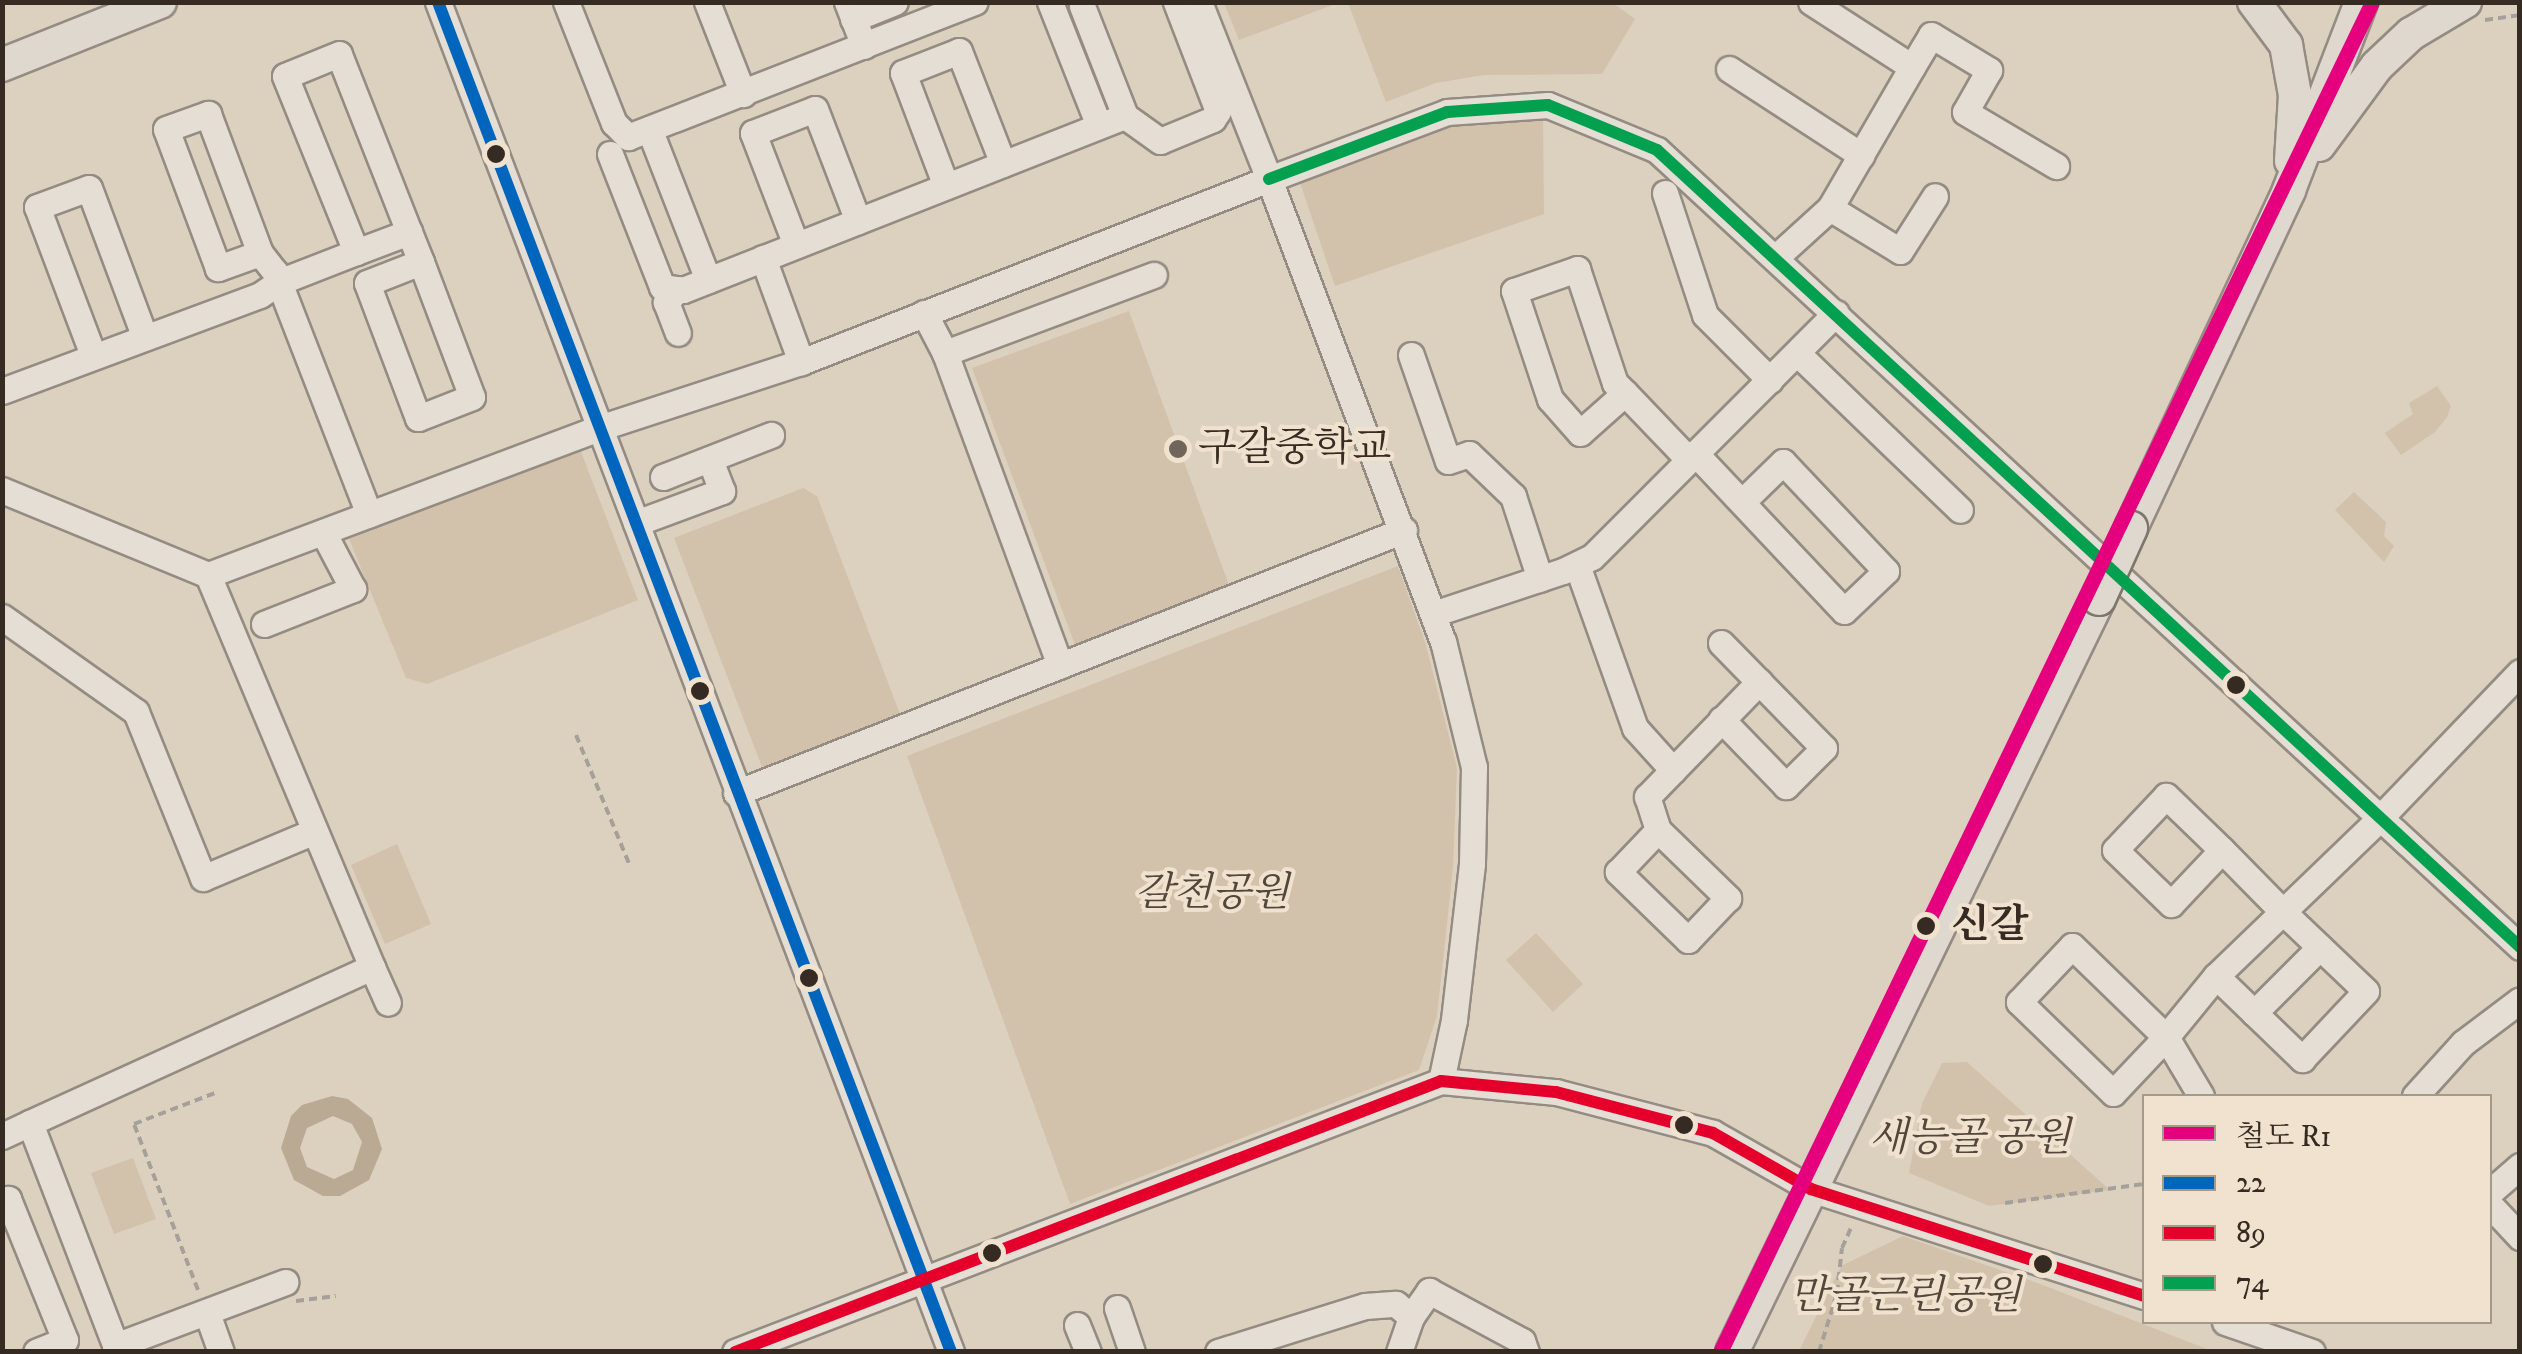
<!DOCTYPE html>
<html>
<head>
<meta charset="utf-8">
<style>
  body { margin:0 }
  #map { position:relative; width:2522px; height:1354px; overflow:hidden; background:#dcd0bf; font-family:"IM FELL DW Pica","Noto Serif KR",serif }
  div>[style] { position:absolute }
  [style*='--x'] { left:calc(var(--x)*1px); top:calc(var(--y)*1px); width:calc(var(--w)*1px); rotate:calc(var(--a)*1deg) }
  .green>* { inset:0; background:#d2c2ab }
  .water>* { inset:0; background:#baaa94 }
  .path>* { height:4px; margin-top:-2px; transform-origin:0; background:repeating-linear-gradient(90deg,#a6a09a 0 8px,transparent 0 13px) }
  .roads { filter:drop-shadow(2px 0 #948c82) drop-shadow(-2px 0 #948c82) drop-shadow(0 2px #948c82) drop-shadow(0 -2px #948c82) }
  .minor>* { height:25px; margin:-12.5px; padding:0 12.5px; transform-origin:12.5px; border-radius:12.5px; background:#e4ded5 }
  .major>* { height:32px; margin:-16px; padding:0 16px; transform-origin:16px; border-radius:16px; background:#dfd8ce }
  .bridges { filter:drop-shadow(2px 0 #7d766c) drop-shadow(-2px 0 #7d766c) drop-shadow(0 2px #7d766c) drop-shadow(0 -2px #7d766c) }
  .major-bridge>* { height:32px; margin:-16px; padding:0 16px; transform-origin:16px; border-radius:16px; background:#dfd8ce }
  .bus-1>* { height:12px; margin:-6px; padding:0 6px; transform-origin:6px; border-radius:6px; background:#0065bd }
  .bus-2>* { height:12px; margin:-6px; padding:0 6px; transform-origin:6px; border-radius:6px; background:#e4002b }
  .bus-3>* { height:12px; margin:-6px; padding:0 6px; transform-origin:6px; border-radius:6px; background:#03a04f }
  .rail-1>* { height:15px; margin:-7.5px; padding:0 7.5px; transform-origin:7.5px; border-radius:7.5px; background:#e5007d }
  .dots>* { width:28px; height:28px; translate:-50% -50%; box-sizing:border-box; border:5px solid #f0e2ce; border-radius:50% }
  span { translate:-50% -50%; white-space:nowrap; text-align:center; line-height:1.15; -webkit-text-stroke:8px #f0e2ce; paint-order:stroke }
  .poi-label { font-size:40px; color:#352b23 }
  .left { translate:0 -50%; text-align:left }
  .park-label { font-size:40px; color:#53473b; font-style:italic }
  .stop-label { font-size:40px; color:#352b23; font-weight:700 }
  .frame { position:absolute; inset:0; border:5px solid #352b23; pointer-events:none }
  .legend { position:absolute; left:2142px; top:1094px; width:350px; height:230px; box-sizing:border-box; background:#f0e2ce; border:2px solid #a5998a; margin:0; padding:12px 18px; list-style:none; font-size:30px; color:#352b23 }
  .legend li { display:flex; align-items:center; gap:20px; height:50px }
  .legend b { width:50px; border:2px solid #a5998a }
</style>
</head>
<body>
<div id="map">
  <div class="green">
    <i style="clip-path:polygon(1224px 3px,1338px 3px,1239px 40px)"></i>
    <i style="clip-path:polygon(1348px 3px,1613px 3px,1635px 19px,1602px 74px,1484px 75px,1436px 83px,1386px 102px)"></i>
    <i style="clip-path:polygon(1543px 113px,1544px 214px,1335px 286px,1297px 174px,1451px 119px)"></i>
    <i style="clip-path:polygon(1129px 311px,1230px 588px,1075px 645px,972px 368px)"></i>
    <i style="clip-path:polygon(2437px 386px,2451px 406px,2447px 417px,2435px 432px,2401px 455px,2385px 433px,2413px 414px,2409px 403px)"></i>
    <i style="clip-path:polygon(580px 449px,638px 600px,427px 684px,406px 678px,349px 539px)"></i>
    <i style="clip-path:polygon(803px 488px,817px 496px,900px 714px,762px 767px,674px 538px)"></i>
    <i style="clip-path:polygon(2354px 492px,2386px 522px,2384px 536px,2394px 546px,2384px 562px,2335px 510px)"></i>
    <i style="clip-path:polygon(1398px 566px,1426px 645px,1457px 768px,1453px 868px,1437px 1016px,1419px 1070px,1070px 1204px,907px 756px)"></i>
    <i style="clip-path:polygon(397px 844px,431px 924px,385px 944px,351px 865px)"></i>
    <i style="clip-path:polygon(1536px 933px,1583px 984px,1553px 1012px,1506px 960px)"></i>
    <i style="clip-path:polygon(1967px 1062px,2110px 1190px,1989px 1206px,1909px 1173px,1922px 1103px,1942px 1063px)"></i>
    <i style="clip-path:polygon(133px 1158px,156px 1219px,114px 1234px,91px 1173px)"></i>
    <i style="clip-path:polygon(1903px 1236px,2043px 1285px,2212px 1351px,1799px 1351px,1841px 1266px)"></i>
  </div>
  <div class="water">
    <i style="clip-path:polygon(evenodd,332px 1096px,348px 1099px,372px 1118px,382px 1149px,369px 1180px,340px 1196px,323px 1196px,294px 1180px,281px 1148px,291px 1116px,302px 1105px,332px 1096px,333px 1116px,352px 1124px,362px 1142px,353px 1170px,334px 1179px,307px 1167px,300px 1148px,307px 1128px,333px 1116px)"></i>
  </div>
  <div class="path">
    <i style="--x:2485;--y:20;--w:35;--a:-8"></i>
    <i style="--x:576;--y:735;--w:142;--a:67.6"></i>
    <i style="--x:2005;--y:1203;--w:140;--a:-7.8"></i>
    <i style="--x:198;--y:1290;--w:178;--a:-111.1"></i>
    <i style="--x:134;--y:1124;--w:87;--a:-20.9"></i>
    <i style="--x:296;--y:1301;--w:40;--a:-7.1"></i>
    <i style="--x:1819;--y:1352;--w:62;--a:-73"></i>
    <i style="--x:1837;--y:1293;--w:45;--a:-83.7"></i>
    <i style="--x:1842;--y:1248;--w:24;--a:-66"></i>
  </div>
  <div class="roads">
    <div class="minor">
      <i style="--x:438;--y:2;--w:1444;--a:69.19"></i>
      <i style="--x:566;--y:2;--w:130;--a:68.4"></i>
      <i style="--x:614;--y:123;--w:20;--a:45"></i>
      <i style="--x:628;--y:137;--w:372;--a:-21.3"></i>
      <i style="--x:707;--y:2;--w:99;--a:68.6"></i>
      <i style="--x:847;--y:2;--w:47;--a:68.9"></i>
      <i style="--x:1050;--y:2;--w:133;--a:68.4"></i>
      <i style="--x:1199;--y:2;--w:190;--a:68.4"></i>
      <i style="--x:1269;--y:179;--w:190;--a:-20.6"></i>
      <i style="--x:1447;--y:112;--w:101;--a:-4"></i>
      <i style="--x:1548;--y:105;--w:118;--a:22.4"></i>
      <i style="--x:1657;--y:150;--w:1175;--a:42.72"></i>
      <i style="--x:1082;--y:6;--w:118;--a:68.6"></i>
      <i style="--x:1125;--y:116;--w:43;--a:35.5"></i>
      <i style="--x:1160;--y:141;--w:57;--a:-22.5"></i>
      <i style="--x:1213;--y:119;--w:9;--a:-58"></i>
      <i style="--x:1218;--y:111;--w:117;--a:-111.1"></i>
      <i style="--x:853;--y:19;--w:45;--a:-22"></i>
      <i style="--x:1912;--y:67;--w:37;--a:-59"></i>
      <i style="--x:1931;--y:35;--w:68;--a:31.1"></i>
      <i style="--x:1989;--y:70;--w:48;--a:119.7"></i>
      <i style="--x:1965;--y:112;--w:106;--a:30.7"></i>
      <i style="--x:1729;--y:69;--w:158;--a:33.1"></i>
      <i style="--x:650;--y:131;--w:160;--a:68.7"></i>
      <i style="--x:610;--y:154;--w:143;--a:68.6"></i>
      <i style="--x:662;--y:287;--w:21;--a:8"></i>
      <i style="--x:683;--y:290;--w:475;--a:-21.5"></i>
      <i style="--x:946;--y:186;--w:121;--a:-110.8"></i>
      <i style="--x:903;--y:73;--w:60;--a:-21.4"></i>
      <i style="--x:959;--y:51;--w:121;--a:68.7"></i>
      <i style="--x:1665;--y:193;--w:128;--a:71.8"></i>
      <i style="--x:1705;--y:315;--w:92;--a:45"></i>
      <i style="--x:1830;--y:208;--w:82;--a:31.6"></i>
      <i style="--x:1900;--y:251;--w:65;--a:-57.5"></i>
      <i style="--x:409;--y:232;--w:32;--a:68"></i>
      <i style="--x:421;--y:262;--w:144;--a:69.3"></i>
      <i style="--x:472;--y:397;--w:58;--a:158.7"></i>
      <i style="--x:418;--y:418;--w:144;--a:-110.7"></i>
      <i style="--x:367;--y:283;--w:58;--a:-21.3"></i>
      <i style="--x:796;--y:245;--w:120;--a:-111"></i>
      <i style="--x:753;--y:133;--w:66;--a:-21.2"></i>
      <i style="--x:815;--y:109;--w:120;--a:69"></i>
      <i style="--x:260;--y:253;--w:45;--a:160.3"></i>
      <i style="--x:218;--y:268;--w:148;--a:-110.5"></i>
      <i style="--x:166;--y:129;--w:45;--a:-19.7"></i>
      <i style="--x:208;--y:114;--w:148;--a:69.5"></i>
      <i style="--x:260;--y:253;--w:24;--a:52"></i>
      <i style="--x:275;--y:272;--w:260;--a:68.8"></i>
      <i style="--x:763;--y:258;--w:111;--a:69.9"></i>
      <i style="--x:1775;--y:258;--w:74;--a:-42.3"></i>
      <i style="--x:1830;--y:208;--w:163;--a:-59.8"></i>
      <i style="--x:1912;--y:67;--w:120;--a:-147.2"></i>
      <i style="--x:678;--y:289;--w:18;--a:133"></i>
      <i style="--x:666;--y:302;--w:33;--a:69"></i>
      <i style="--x:924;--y:313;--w:45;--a:62.3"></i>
      <i style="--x:945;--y:353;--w:333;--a:69.8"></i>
      <i style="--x:945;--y:353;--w:223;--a:-20.5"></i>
      <i style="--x:1797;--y:353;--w:226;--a:43.9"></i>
      <i style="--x:93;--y:355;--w:158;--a:-110.7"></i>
      <i style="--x:37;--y:207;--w:55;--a:-20.1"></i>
      <i style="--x:89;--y:188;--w:157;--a:69.5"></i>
      <i style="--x:1411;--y:355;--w:112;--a:70.8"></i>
      <i style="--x:1448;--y:461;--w:22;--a:-18"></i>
      <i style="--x:1469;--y:454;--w:61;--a:43.7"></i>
      <i style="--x:1513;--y:496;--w:87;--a:72"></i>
      <i style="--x:2;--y:391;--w:275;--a:-20.4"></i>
      <i style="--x:260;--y:295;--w:23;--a:-34"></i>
      <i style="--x:279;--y:282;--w:83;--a:-21.3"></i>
      <i style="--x:356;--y:252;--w:57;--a:-20.7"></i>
      <i style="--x:409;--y:232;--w:191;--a:-111.5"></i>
      <i style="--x:339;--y:54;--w:58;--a:157.8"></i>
      <i style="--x:285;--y:76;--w:190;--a:68"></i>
      <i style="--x:1625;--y:393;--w:60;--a:138.4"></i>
      <i style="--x:1580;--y:433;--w:45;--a:-131.4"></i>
      <i style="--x:1550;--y:399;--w:114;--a:-108.4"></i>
      <i style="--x:1514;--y:291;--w:67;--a:-19.2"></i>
      <i style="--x:1577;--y:269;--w:120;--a:71.6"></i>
      <i style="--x:1615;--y:383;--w:14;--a:45"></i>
      <i style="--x:1625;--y:393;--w:93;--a:46.3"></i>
      <i style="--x:1695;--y:453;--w:217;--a:46.7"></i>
      <i style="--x:1844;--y:611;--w:58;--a:-43.6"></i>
      <i style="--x:1886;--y:571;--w:150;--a:-133.4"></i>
      <i style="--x:1783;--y:462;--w:57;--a:135.7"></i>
      <i style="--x:663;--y:477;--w:116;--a:-21.3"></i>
      <i style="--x:2;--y:490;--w:223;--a:22.4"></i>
      <i style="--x:208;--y:575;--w:425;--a:67.3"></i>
      <i style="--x:372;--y:967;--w:376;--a:155.5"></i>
      <i style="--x:636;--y:523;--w:92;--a:-20.4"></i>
      <i style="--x:722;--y:491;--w:34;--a:-111"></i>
      <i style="--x:1577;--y:565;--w:173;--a:70.4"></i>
      <i style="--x:1635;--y:728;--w:57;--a:47.9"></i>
      <i style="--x:208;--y:575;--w:418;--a:-20.6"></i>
      <i style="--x:599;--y:428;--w:213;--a:-18.1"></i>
      <i style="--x:801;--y:362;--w:503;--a:-21.36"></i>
      <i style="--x:1269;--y:179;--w:494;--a:69.4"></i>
      <i style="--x:1443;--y:641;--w:130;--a:76.2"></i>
      <i style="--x:1474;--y:767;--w:97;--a:91.2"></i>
      <i style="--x:1472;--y:864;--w:157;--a:96.6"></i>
      <i style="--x:1454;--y:1020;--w:62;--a:102"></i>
      <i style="--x:1433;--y:614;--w:137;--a:-18.3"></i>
      <i style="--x:1563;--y:571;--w:32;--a:-26"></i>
      <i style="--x:1592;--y:557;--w:345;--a:-45"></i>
      <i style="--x:2;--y:617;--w:164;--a:35.3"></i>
      <i style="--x:136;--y:712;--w:179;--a:68"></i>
      <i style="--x:203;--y:878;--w:121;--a:-22.8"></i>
      <i style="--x:264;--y:624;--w:96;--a:-21.5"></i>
      <i style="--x:353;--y:589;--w:64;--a:-117.8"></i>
      <i style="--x:1721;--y:643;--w:147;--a:45.6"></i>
      <i style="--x:1824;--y:748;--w:54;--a:135"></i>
      <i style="--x:1786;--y:786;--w:93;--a:-134.1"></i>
      <i style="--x:736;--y:793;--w:718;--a:-21.49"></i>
      <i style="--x:1658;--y:830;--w:98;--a:44.2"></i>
      <i style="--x:1728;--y:898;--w:58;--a:133.6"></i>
      <i style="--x:1688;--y:940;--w:98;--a:-135.8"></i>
      <i style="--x:1618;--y:872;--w:58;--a:-46.4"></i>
      <i style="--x:1658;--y:830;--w:35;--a:-108"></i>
      <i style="--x:1647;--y:797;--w:161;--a:-45.8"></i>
      <i style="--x:2072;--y:946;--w:131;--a:44.1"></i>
      <i style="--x:2166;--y:1037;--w:77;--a:133.4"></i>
      <i style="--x:2113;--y:1093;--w:131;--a:-135.9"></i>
      <i style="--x:2019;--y:1002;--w:77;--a:-46.6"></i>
      <i style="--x:372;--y:967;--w:39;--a:66"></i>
      <i style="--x:2216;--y:976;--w:120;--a:44"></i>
      <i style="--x:2302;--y:1059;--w:93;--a:-46.7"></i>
      <i style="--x:2366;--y:991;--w:116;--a:-136.4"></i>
      <i style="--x:2282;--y:911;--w:86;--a:-134.5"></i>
      <i style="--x:2222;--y:850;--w:78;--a:-136"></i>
      <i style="--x:2166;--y:796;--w:74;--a:133.4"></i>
      <i style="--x:2115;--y:850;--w:78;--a:44"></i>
      <i style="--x:2171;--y:904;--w:74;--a:-46.6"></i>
      <i style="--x:2254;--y:1013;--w:93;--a:-45"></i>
      <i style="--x:2201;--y:1096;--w:69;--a:-120.7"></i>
      <i style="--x:2166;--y:1037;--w:79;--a:-50.7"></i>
      <i style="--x:2216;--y:976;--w:228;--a:-43.9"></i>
      <i style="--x:2380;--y:818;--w:202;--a:-46.2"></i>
      <i style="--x:2415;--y:1096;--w:72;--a:-47.8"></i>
      <i style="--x:2463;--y:1043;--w:71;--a:-37"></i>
      <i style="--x:2;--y:1136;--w:31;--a:-25"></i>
      <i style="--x:30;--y:1123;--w:245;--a:69"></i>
      <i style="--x:2490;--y:1192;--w:40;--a:-41"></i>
      <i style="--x:2;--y:1202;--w:7;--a:-27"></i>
      <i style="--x:8;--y:1199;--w:152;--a:68"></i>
      <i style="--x:65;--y:1340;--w:31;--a:158"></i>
      <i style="--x:2490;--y:1205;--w:44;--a:46.8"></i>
      <i style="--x:1117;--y:1308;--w:46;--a:71.2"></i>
      <i style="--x:207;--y:1313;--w:41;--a:70.3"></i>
      <i style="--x:2225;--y:1322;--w:92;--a:19"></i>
      <i style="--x:1077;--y:1325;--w:29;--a:68"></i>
      <i style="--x:115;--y:1346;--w:182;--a:-20.6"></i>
      <i style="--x:735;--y:1352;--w:756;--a:-21"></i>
      <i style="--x:1441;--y:1081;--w:116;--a:5.5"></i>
      <i style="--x:1556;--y:1092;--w:162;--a:14.6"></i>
      <i style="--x:1713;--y:1133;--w:113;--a:29.7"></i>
      <i style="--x:1811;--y:1189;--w:350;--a:17.8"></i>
      <i style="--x:1218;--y:1352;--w:154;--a:-17.4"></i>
      <i style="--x:1365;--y:1306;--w:31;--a:-4"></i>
      <i style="--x:1396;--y:1304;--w:20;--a:41"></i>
      <i style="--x:1399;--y:1352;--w:37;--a:-71"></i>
      <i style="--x:1411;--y:1317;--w:32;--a:-55"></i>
      <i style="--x:1429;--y:1291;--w:106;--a:28.3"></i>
      <i style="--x:1522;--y:1341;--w:12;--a:70"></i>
    </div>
    <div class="major">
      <i style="--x:2254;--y:2;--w:54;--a:53.3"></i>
      <i style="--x:2286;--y:45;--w:51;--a:79.8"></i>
      <i style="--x:2295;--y:95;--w:66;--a:93.5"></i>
      <i style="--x:2;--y:65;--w:170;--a:-21.7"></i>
      <i style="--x:2319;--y:145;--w:98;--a:-53.7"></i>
      <i style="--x:2377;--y:66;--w:47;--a:-43.3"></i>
      <i style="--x:2411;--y:34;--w:63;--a:-30.7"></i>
      <i style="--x:2131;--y:528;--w:373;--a:-64.9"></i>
      <i style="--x:2289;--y:190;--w:201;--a:-69"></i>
      <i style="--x:1732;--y:1352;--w:838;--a:-64.02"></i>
    </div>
  </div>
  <div class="bridges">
    <div class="major-bridge">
      <i style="--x:2099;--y:599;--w:78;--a:-65.7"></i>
    </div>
  </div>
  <div class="bus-1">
    <i style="--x:438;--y:2;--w:1444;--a:69.19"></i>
  </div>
  <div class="bus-2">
    <i style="--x:735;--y:1352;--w:756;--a:-21"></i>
    <i style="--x:1441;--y:1081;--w:116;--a:5.5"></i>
    <i style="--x:1556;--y:1092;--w:162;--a:14.6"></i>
    <i style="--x:1713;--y:1133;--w:113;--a:29.7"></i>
    <i style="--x:1811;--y:1189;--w:350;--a:17.8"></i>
  </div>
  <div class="bus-3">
    <i style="--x:1269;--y:179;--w:190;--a:-20.6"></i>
    <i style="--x:1447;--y:112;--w:101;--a:-4"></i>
    <i style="--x:1548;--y:105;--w:118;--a:22.4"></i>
    <i style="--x:1657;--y:150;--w:1175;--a:42.72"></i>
  </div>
  <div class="rail-1">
    <i style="--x:1720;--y:1352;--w:1499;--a:-64.22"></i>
  </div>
  <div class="dots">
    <i style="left:496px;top:154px;background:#352b23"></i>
    <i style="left:1178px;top:449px;background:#6f655a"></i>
    <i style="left:2236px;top:685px;background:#352b23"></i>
    <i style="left:700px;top:691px;background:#352b23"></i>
    <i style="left:1926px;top:926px;background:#352b23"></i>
    <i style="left:809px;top:978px;background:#352b23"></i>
    <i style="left:1684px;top:1125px;background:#352b23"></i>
    <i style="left:992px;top:1253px;background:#352b23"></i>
    <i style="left:2043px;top:1264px;background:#352b23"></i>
  </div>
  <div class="poi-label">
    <span class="left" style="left:1198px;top:449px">구갈중학교</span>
  </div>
  <div class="park-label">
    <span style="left:1212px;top:894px">갈천공원</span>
    <span style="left:1970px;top:1139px">새능골 공원</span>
    <span style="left:1905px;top:1297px">만골근린공원</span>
  </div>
  <div class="stop-label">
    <span class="left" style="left:1951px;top:926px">신갈</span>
  </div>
  <div class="frame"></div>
  <ul class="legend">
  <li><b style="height:12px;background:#e5007d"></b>철도 R1</li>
  <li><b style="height:12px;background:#0065bd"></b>22</li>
  <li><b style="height:12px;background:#e4002b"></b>89</li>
  <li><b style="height:12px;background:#03a04f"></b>74</li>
  </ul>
</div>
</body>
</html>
